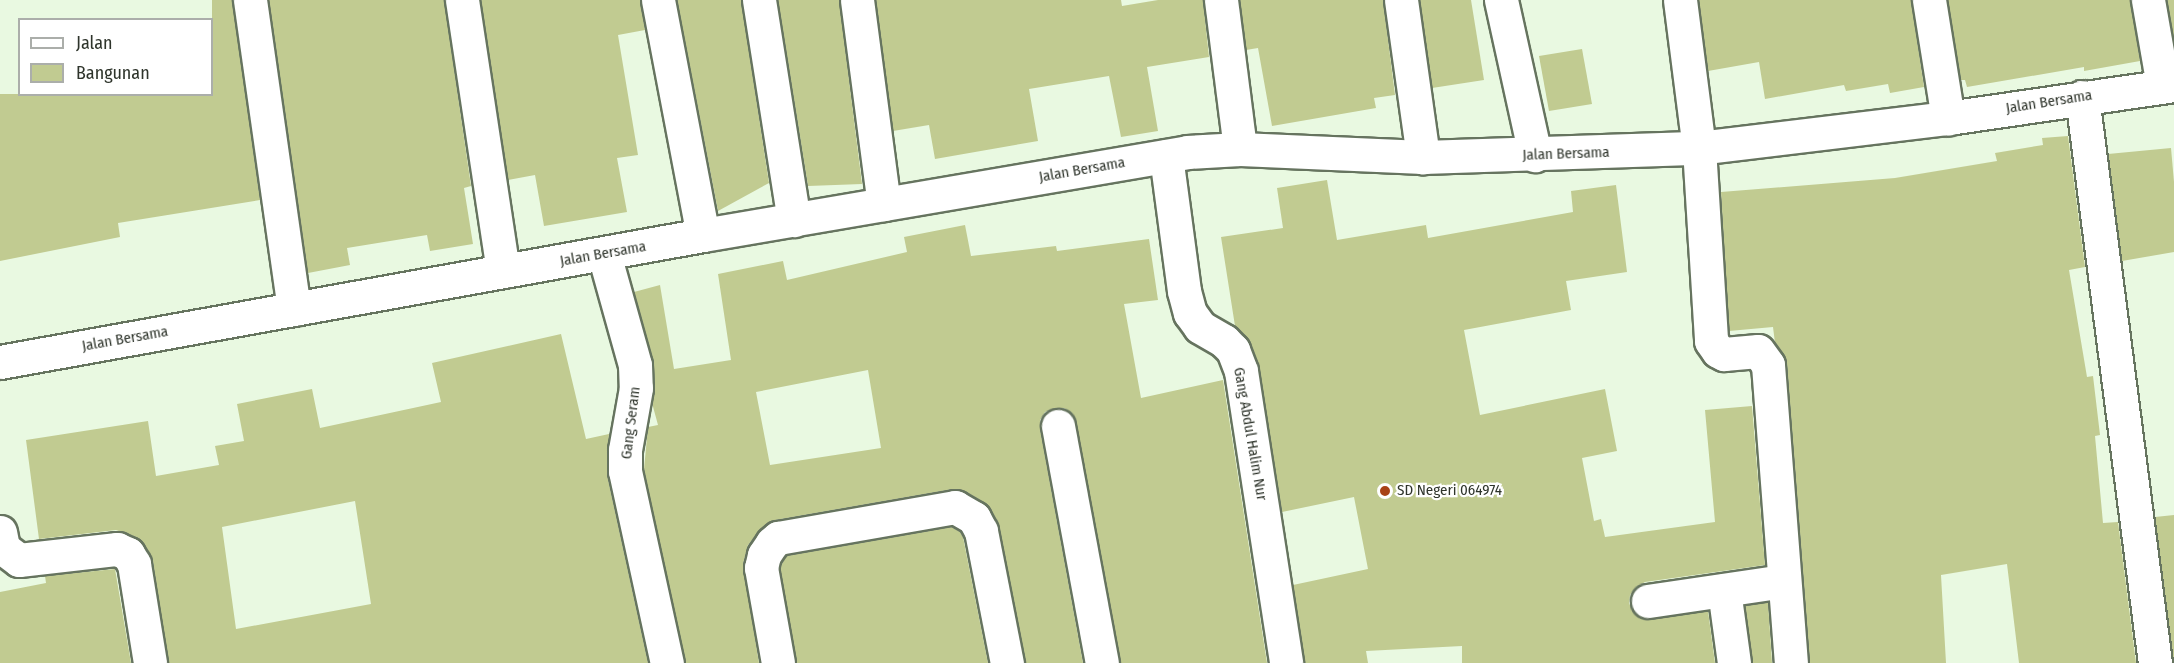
<!DOCTYPE html>
<html>
<head>
<meta charset="utf-8">
<style>
  body { margin:0 }
  #map { position:relative; width:2174px; height:663px; overflow:hidden; background:#e9f9e1; font-family:"Fira Sans Condensed",sans-serif }
  div>[style] { position:absolute }
  [style*='--x'] { left:calc(var(--x)*1px); top:calc(var(--y)*1px); width:calc(var(--w)*1px); rotate:calc(var(--a)*1deg) }
  .building>* { inset:0; background:#c1cb91 }
  .roads { filter:drop-shadow(2px 0 #66745f) drop-shadow(-2px 0 #66745f) drop-shadow(0 2px #66745f) drop-shadow(0 -2px #66745f) }
  .minor>* { height:33px; margin:-16.5px; padding:0 16.5px; transform-origin:16.5px; border-radius:16.5px; background:#fff }
  .dots>* { width:16px; height:16px; translate:-50% -50%; box-sizing:border-box; border:3px solid #fff; border-radius:50% }
  span { translate:-50% -50%; white-space:nowrap; text-align:center; line-height:1.15; -webkit-text-stroke:4.5px #fff; paint-order:stroke }
  .street-label { font-size:15px; color:#2e342b }
  .poi-label { font-size:15px; color:#2e342b }
  .left { translate:0 -50%; text-align:left }
  .legend { position:absolute; left:18px; top:18px; width:195px; height:78px; box-sizing:border-box; background:#fff; border:2px solid #abaeaa; margin:0; padding:8px 10px; list-style:none; font-size:18px; color:#2e342b }
  .legend li { display:flex; align-items:center; gap:12px; height:30px }
  .legend b { width:30px; border:2px solid #abaeaa }
</style>
</head>
<body>
<div id="map">
  <div class="building">
    <i style="clip-path:polygon(212px 0,232px 0,260px 200px,118px 223px,120px 237px,0 261px,0 94px,212px 94px)"></i>
    <i style="clip-path:polygon(269px 0,444px 0,471px 186px,464px 188px,473px 244px,430px 251px,427px 235px,347px 248px,350px 265px,308px 273px)"></i>
    <i style="clip-path:polygon(481px 0,640px 0,645px 30px,618px 35px,638px 155px,617px 158px,627px 212px,544px 226px,535px 175px,508px 180px)"></i>
    <i style="clip-path:polygon(677px 0,741px 0,769px 183px,718px 211px)"></i>
    <i style="clip-path:polygon(778px 0,839px 0,862px 184px,808px 186px)"></i>
    <i style="clip-path:polygon(876px 0,1121px 0,1122px 6px,1158px 0,1203px 0,1209px 57px,1147px 67px,1158px 131px,1121px 137px,1109px 76px,1029px 89px,1038px 141px,935px 159px,929px 125px,893px 131px)"></i>
    <i style="clip-path:polygon(1240px 0,1383px 0,1395px 95px,1374px 98px,1376px 108px,1272px 126px,1258px 48px,1246px 50px)"></i>
    <i style="clip-path:polygon(1420px 0,1471px 0,1484px 80px,1432px 88px)"></i>
    <i style="clip-path:polygon(1699px 0,1911px 0,1924px 87px,1890px 93px,1888px 84px,1846px 91px,1844px 85px,1765px 99px,1759px 62px,1708px 71px)"></i>
    <i style="clip-path:polygon(1948px 0,2130px 0,2140px 61px,2084px 71px,2084px 67px,1967px 87px,1965px 80px,1961px 80px)"></i>
    <i style="clip-path:polygon(2167px 0,2174px 0,2174px 40px)"></i>
    <i style="clip-path:polygon(1582px 49px,1592px 104px,1549px 111px,1539px 56px)"></i>
    <i style="clip-path:polygon(2068px 136px,2085px 267px,2069px 270px,2087px 377px,2093px 376px,2100px 435px,2095px 436px,2103px 523px,2118px 522px,2136px 663px,2019px 663px,2007px 564px,1941px 575px,1946px 663px,1810px 663px,1787px 364px,1775px 343px,1773px 327px,1729px 331px,1721px 192px,1895px 178px,1997px 161px,1995px 153px,2043px 145px,2042px 138px)"></i>
    <i style="clip-path:polygon(2171px 148px,2174px 182px,2174px 252px,2122px 261px,2108px 154px)"></i>
    <i style="clip-path:polygon(1327px 180px,1337px 240px,1426px 225px,1428px 238px,1573px 212px,1571px 191px,1616px 185px,1627px 272px,1566px 281px,1571px 310px,1464px 330px,1480px 415px,1605px 389px,1617px 451px,1582px 458px,1594px 521px,1601px 519px,1605px 537px,1715px 522px,1705px 410px,1752px 406px,1765px 565px,1645px 582px,1636px 587px,1630px 595px,1629px 603px,1633px 612px,1642px 619px,1708px 611px,1715px 663px,1462px 663px,1462px 646px,1366px 651px,1368px 663px,1304px 663px,1293px 585px,1368px 569px,1354px 497px,1282px 512px,1259px 368px,1250px 343px,1235px 326px,1221px 237px,1283px 228px,1277px 188px)"></i>
    <i style="clip-path:polygon(evenodd,965px 225px,971px 256px,1056px 246px,1057px 251px,1149px 239px,1158px 300px,1124px 304px,1141px 398px,1223px 380px,1267px 663px,1120px 663px,1076px 423px,1072px 413px,1064px 408px,1055px 408px,1045px 412px,1040px 420px,1040px 429px,1083px 663px,1025px 663px,998px 522px,983px 502px,964px 491px,953px 489px,775px 520px,766px 524px,748px 545px,743px 564px,759px 663px,685px 663px,644px 469px,648px 427px,658px 425px,652px 403px,655px 387px,653px 360px,634px 292px,660px 285px,674px 369px,731px 360px,718px 274px,783px 261px,787px 280px,907px 252px,904px 237px,965px 225px,868px 370px,881px 448px,770px 465px,756px 392px,868px 370px)"></i>
    <i style="clip-path:polygon(evenodd,561px 334px,586px 439px,609px 434px,607px 475px,648px 663px,168px 663px,153px 561px,144px 544px,136px 537px,116px 530px,39px 539px,26px 440px,148px 421px,156px 476px,219px 465px,215px 446px,244px 441px,237px 404px,312px 389px,320px 428px,441px 402px,432px 363px,561px 334px,355px 501px,371px 604px,236px 629px,222px 527px,355px 501px)"></i>
    <i style="clip-path:polygon(2174px 515px,2174px 663px,2173px 663px,2155px 517px)"></i>
    <i style="clip-path:polygon(952px 527px,960px 532px,963px 537px,988px 663px,796px 663px,780px 568px,786px 556px)"></i>
    <i style="clip-path:polygon(115px 569px,131px 663px,0 663px,0 592px,46px 583px,45px 576px)"></i>
    <i style="clip-path:polygon(1768px 602px,1772px 663px,1752px 663px,1745px 606px)"></i>
  </div>
  <div class="roads">
    <div class="minor">
      <i style="--x:250;--y:0;--w:312;--a:81.9"></i>
      <i style="--x:462;--y:0;--w:274;--a:81.4"></i>
      <i style="--x:658;--y:0;--w:239;--a:79.2"></i>
      <i style="--x:759;--y:0;--w:223;--a:81"></i>
      <i style="--x:857;--y:0;--w:206;--a:82.5"></i>
      <i style="--x:1221;--y:0;--w:150;--a:82.7"></i>
      <i style="--x:1401;--y:0;--w:159;--a:82"></i>
      <i style="--x:1501;--y:0;--w:159;--a:77.6"></i>
      <i style="--x:1680;--y:0;--w:149;--a:82.7"></i>
      <i style="--x:1699;--y:148;--w:193;--a:86.4"></i>
      <i style="--x:1711;--y:341;--w:12;--a:55"></i>
      <i style="--x:1718;--y:351;--w:7;--a:27"></i>
      <i style="--x:1724;--y:354;--w:34;--a:-5"></i>
      <i style="--x:1758;--y:351;--w:17;--a:54"></i>
      <i style="--x:1768;--y:365;--w:299;--a:85.6"></i>
      <i style="--x:1929;--y:0;--w:120;--a:80.9"></i>
      <i style="--x:2148;--y:0;--w:87;--a:80.1"></i>
      <i style="--x:2082;--y:97;--w:571;--a:82.65"></i>
      <i style="--x:1166;--y:156;--w:136;--a:82.4"></i>
      <i style="--x:1184;--y:291;--w:23;--a:75"></i>
      <i style="--x:1190;--y:313;--w:17;--a:54"></i>
      <i style="--x:1200;--y:327;--w:28;--a:30"></i>
      <i style="--x:1224;--y:341;--w:13;--a:45"></i>
      <i style="--x:1233;--y:350;--w:22;--a:69"></i>
      <i style="--x:1241;--y:371;--w:295;--a:81.2"></i>
      <i style="--x:604;--y:254;--w:115;--a:74.4"></i>
      <i style="--x:635;--y:365;--w:23;--a:88"></i>
      <i style="--x:636;--y:388;--w:63;--a:100.1"></i>
      <i style="--x:625;--y:450;--w:21;--a:90"></i>
      <i style="--x:625;--y:471;--w:197;--a:77.7"></i>
      <i style="--x:0;--y:362;--w:714;--a:-10.24"></i>
      <i style="--x:703;--y:235;--w:491;--a:-9.7"></i>
      <i style="--x:1187;--y:152;--w:53;--a:-3.2"></i>
      <i style="--x:1240;--y:149;--w:183;--a:2.5"></i>
      <i style="--x:1423;--y:157;--w:276;--a:-1.9"></i>
      <i style="--x:1699;--y:148;--w:251;--a:-6.9"></i>
      <i style="--x:1948;--y:118;--w:228;--a:-8.3"></i>
      <i style="--x:1058;--y:426;--w:241;--a:79.5"></i>
      <i style="--x:0;--y:532;--w:16;--a:79"></i>
      <i style="--x:3;--y:548;--w:20;--a:37"></i>
      <i style="--x:19;--y:560;--w:99;--a:-6.4"></i>
      <i style="--x:117;--y:549;--w:12;--a:24"></i>
      <i style="--x:128;--y:554;--w:12;--a:59"></i>
      <i style="--x:134;--y:564;--w:100;--a:80.8"></i>
      <i style="--x:1724;--y:590;--w:74;--a:82.2"></i>
      <i style="--x:1648;--y:601;--w:137;--a:-8.4"></i>
      <i style="--x:778;--y:663;--w:97;--a:-100.1"></i>
      <i style="--x:761;--y:568;--w:13;--a:-77"></i>
      <i style="--x:764;--y:555;--w:14;--a:-56"></i>
      <i style="--x:772;--y:543;--w:8;--a:-40"></i>
      <i style="--x:778;--y:538;--w:180;--a:-9.9"></i>
      <i style="--x:955;--y:507;--w:22;--a:30"></i>
      <i style="--x:974;--y:518;--w:15;--a:62"></i>
      <i style="--x:981;--y:531;--w:135;--a:78.9"></i>
    </div>
  </div>
  <div class="dots">
    <i style="left:1385px;top:491px;background:#a84216"></i>
  </div>
  <div class="street-label">
    <span style="left:2049px;top:102px;rotate:-9deg">Jalan Bersama</span>
    <span style="left:1566px;top:154px;rotate:-2deg">Jalan Bersama</span>
    <span style="left:1082px;top:170px;rotate:-10deg">Jalan Bersama</span>
    <span style="left:603px;top:254px;rotate:-10deg">Jalan Bersama</span>
    <span style="left:125px;top:339px;rotate:-10deg">Jalan Bersama</span>
    <span style="left:631px;top:423px;rotate:-83deg">Gang Seram</span>
    <span style="left:1250px;top:434px;rotate:80deg">Gang Abdul Halim Nur</span>
  </div>
  <div class="poi-label">
    <span class="left" style="left:1397px;top:491px">SD Negeri 064974</span>
  </div>
  <ul class="legend">
  <li><b style="height:8px;background:#fff"></b>Jalan</li>
  <li><b style="height:16px;background:#c1cb91"></b>Bangunan</li>
  </ul>
</div>
</body>
</html>
